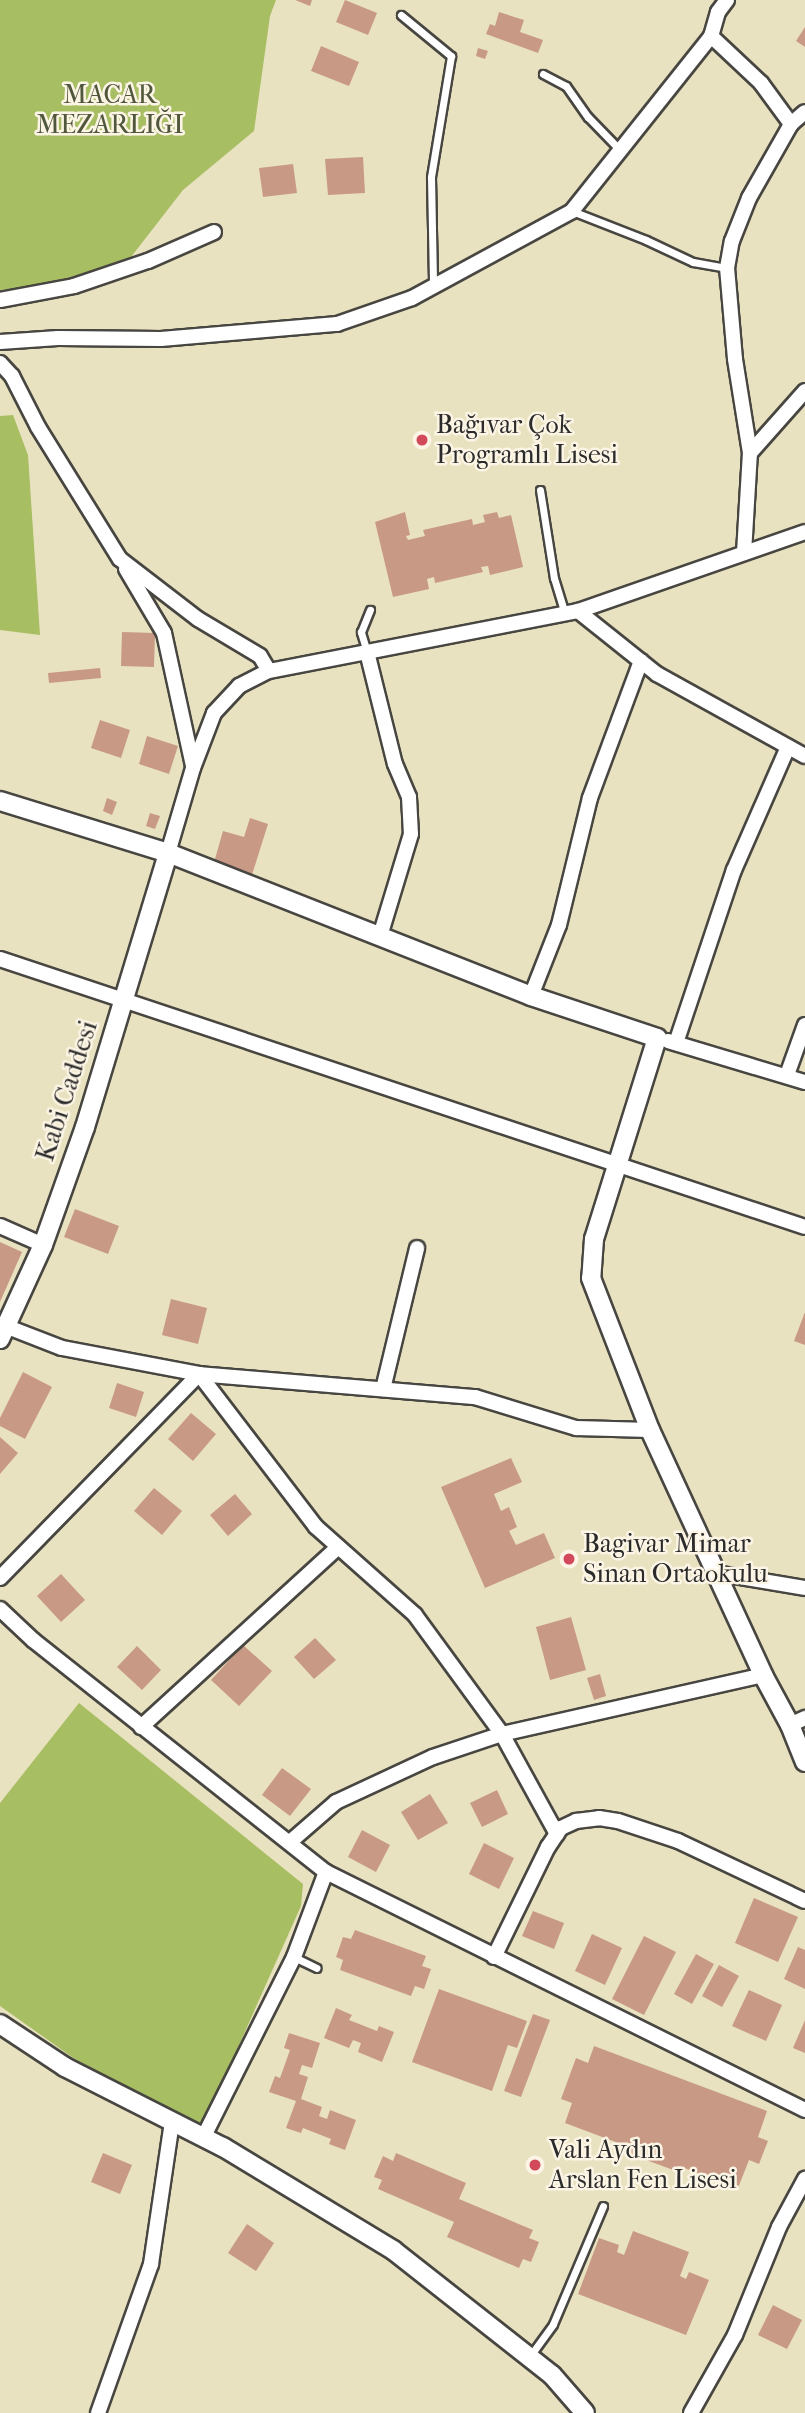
<!DOCTYPE html>
<html>
<head>
<meta charset="utf-8">
<style>
  body { margin:0 }
  #map { position:relative; width:805px; height:2413px; overflow:hidden; background:#e9e2c0; font-family:"IM FELL French Canon",serif }
  div>[style] { position:absolute }
  [style*='--x'] { left:calc(var(--x)*1px); top:calc(var(--y)*1px); width:calc(var(--w)*1px); rotate:calc(var(--a)*1deg) }
  .green>* { inset:0; background:#a8be63 }
  .building>* { inset:0; background:#c89a85 }
  .roads { filter:drop-shadow(2px 0 #484641) drop-shadow(-2px 0 #484641) drop-shadow(0 2px #484641) drop-shadow(0 -2px #484641) }
  .service>* { height:7px; margin:-3.5px; padding:0 3.5px; transform-origin:3.5px; border-radius:3.5px; background:#fff }
  .minor>* { height:14px; margin:-7px; padding:0 7px; transform-origin:7px; border-radius:7px; background:#fff }
  .tertiary>* { height:18px; margin:-9px; padding:0 9px; transform-origin:9px; border-radius:9px; background:#fff }
  .dots>* { width:19px; height:19px; translate:-50% -50%; box-sizing:border-box; border:4px solid #fcf5e5; border-radius:50% }
  span { translate:-50% -50%; white-space:nowrap; text-align:center; line-height:1.15; -webkit-text-stroke:5px #fcf5e5; paint-order:stroke }
  .park-label { font-size:26px; color:#50573c }
  .poi-label { font-size:26px; color:#2b2b2b }
  .left { translate:0 -50%; text-align:left }
  .street-label { font-size:26px; color:#2b2b2b }
</style>
</head>
<body>
<div id="map">
  <div class="green">
    <i style="clip-path:polygon(0 0,276px 0,270px 16px,254px 131px,183px 190px,131px 257px,45px 286px,0 290px)"></i>
    <i style="clip-path:polygon(13px 415px,28px 455px,40px 635px,0 630px,0 416px)"></i>
    <i style="clip-path:polygon(79px 1703px,303px 1884px,301px 1906px,210px 2110px,199px 2124px,79px 2062px,0 2006px,0 1803px)"></i>
  </div>
  <div class="building">
    <i style="clip-path:polygon(295px 0,312px 0,310px 6px)"></i>
    <i style="clip-path:polygon(345px 0,377px 13px,368px 35px,336px 22px)"></i>
    <i style="clip-path:polygon(499px 12px,524px 20px,520px 32px,543px 40px,538px 53px,486px 34px,490px 24px,495px 26px)"></i>
    <i style="clip-path:polygon(805px 27px,805px 47px,796px 41px)"></i>
    <i style="clip-path:polygon(321px 46px,359px 62px,349px 86px,311px 71px)"></i>
    <i style="clip-path:polygon(478px 48px,488px 51px,485px 59px,476px 56px)"></i>
    <i style="clip-path:polygon(363px 157px,365px 193px,328px 195px,325px 159px)"></i>
    <i style="clip-path:polygon(293px 164px,297px 193px,263px 197px,259px 168px)"></i>
    <i style="clip-path:polygon(405px 512px,410px 535px,406px 536px,408px 540px,425px 536px,423px 530px,472px 519px,473px 525px,485px 522px,483px 515px,497px 512px,499px 518px,511px 515px,523px 567px,490px 575px,488px 566px,481px 567px,483px 572px,435px 583px,434px 577px,427px 579px,429px 589px,393px 597px,375px 522px)"></i>
    <i style="clip-path:polygon(122px 632px,155px 633px,154px 667px,121px 666px)"></i>
    <i style="clip-path:polygon(100px 668px,101px 678px,49px 683px,48px 673px)"></i>
    <i style="clip-path:polygon(100px 720px,130px 730px,121px 758px,91px 748px)"></i>
    <i style="clip-path:polygon(147px 736px,178px 746px,169px 774px,139px 764px)"></i>
    <i style="clip-path:polygon(107px 798px,117px 802px,112px 815px,103px 811px)"></i>
    <i style="clip-path:polygon(150px 813px,160px 816px,155px 829px,146px 826px)"></i>
    <i style="clip-path:polygon(250px 818px,268px 824px,251px 878px,213px 866px,223px 831px,244px 837px)"></i>
    <i style="clip-path:polygon(75px 1209px,119px 1226px,108px 1254px,64px 1237px)"></i>
    <i style="clip-path:polygon(0 1242px,22px 1252px,0 1302px)"></i>
    <i style="clip-path:polygon(171px 1299px,207px 1308px,198px 1344px,162px 1335px)"></i>
    <i style="clip-path:polygon(805px 1312px,805px 1345px,794px 1341px)"></i>
    <i style="clip-path:polygon(23px 1372px,52px 1387px,25px 1439px,0 1426px,0 1418px)"></i>
    <i style="clip-path:polygon(117px 1383px,144px 1392px,136px 1417px,109px 1408px)"></i>
    <i style="clip-path:polygon(191px 1413px,216px 1434px,193px 1461px,168px 1439px)"></i>
    <i style="clip-path:polygon(0 1437px,18px 1453px,0 1474px)"></i>
    <i style="clip-path:polygon(511px 1458px,522px 1482px,494px 1494px,501px 1511px,509px 1507px,517px 1527px,509px 1531px,516px 1545px,544px 1533px,555px 1558px,485px 1588px,441px 1487px)"></i>
    <i style="clip-path:polygon(154px 1488px,182px 1511px,162px 1535px,134px 1511px)"></i>
    <i style="clip-path:polygon(235px 1494px,252px 1514px,228px 1536px,210px 1515px)"></i>
    <i style="clip-path:polygon(61px 1574px,85px 1600px,61px 1622px,37px 1596px)"></i>
    <i style="clip-path:polygon(571px 1617px,586px 1670px,550px 1680px,536px 1627px)"></i>
    <i style="clip-path:polygon(315px 1638px,336px 1660px,314px 1679px,294px 1657px)"></i>
    <i style="clip-path:polygon(243px 1645px,272px 1671px,239px 1706px,211px 1680px)"></i>
    <i style="clip-path:polygon(137px 1646px,161px 1670px,142px 1690px,117px 1667px)"></i>
    <i style="clip-path:polygon(600px 1674px,606px 1696px,594px 1700px,587px 1678px)"></i>
    <i style="clip-path:polygon(282px 1768px,311px 1789px,290px 1816px,262px 1795px)"></i>
    <i style="clip-path:polygon(497px 1790px,508px 1814px,482px 1827px,470px 1803px)"></i>
    <i style="clip-path:polygon(430px 1794px,448px 1823px,418px 1840px,401px 1812px)"></i>
    <i style="clip-path:polygon(362px 1830px,390px 1845px,376px 1872px,348px 1857px)"></i>
    <i style="clip-path:polygon(484px 1843px,514px 1858px,499px 1889px,469px 1874px)"></i>
    <i style="clip-path:polygon(754px 1898px,798px 1917px,778px 1962px,735px 1943px)"></i>
    <i style="clip-path:polygon(533px 1911px,564px 1923px,554px 1949px,522px 1936px)"></i>
    <i style="clip-path:polygon(355px 1930px,426px 1956px,422px 1966px,431px 1969px,424px 1989px,415px 1986px,411px 1996px,340px 1970px,343px 1960px,336px 1957px,343px 1937px,351px 1939px)"></i>
    <i style="clip-path:polygon(592px 1934px,622px 1948px,605px 1985px,575px 1971px)"></i>
    <i style="clip-path:polygon(644px 1936px,676px 1952px,644px 2015px,612px 1999px)"></i>
    <i style="clip-path:polygon(798px 1947px,805px 1950px,805px 1989px,784px 1979px)"></i>
    <i style="clip-path:polygon(696px 1954px,714px 1964px,692px 2004px,674px 1994px)"></i>
    <i style="clip-path:polygon(719px 1965px,739px 1976px,722px 2007px,702px 1996px)"></i>
    <i style="clip-path:polygon(439px 1989px,527px 2021px,517px 2048px,508px 2045px,492px 2091px,412px 2062px)"></i>
    <i style="clip-path:polygon(749px 1990px,782px 2005px,766px 2041px,732px 2026px)"></i>
    <i style="clip-path:polygon(336px 2008px,352px 2015px,349px 2020px,377px 2031px,379px 2026px,394px 2032px,382px 2062px,358px 2052px,361px 2043px,353px 2040px,349px 2048px,324px 2038px)"></i>
    <i style="clip-path:polygon(533px 2014px,550px 2020px,521px 2097px,504px 2091px)"></i>
    <i style="clip-path:polygon(805px 2020px,805px 2053px,793px 2048px)"></i>
    <i style="clip-path:polygon(289px 2033px,320px 2043px,312px 2068px,302px 2065px,299px 2074px,308px 2077px,301px 2099px,322px 2107px,319px 2116px,327px 2119px,330px 2110px,356px 2120px,345px 2150px,329px 2144px,331px 2139px,303px 2128px,301px 2133px,286px 2128px,296px 2101px,269px 2092px,275px 2076px,280px 2078px,290px 2050px,284px 2048px)"></i>
    <i style="clip-path:polygon(594px 2046px,767px 2111px,758px 2137px,768px 2141px,759px 2164px,749px 2160px,738px 2188px,679px 2166px,676px 2171px,619px 2150px,621px 2144px,565px 2123px,572px 2103px,561px 2099px,576px 2058px,588px 2063px)"></i>
    <i style="clip-path:polygon(103px 2153px,132px 2165px,120px 2194px,91px 2182px)"></i>
    <i style="clip-path:polygon(396px 2153px,466px 2183px,459px 2199px,533px 2230px,529px 2238px,539px 2242px,531px 2262px,523px 2259px,519px 2268px,447px 2237px,454px 2222px,378px 2189px,382px 2180px,374px 2177px,383px 2156px,393px 2161px)"></i>
    <i style="clip-path:polygon(247px 2224px,274px 2243px,256px 2271px,228px 2253px)"></i>
    <i style="clip-path:polygon(633px 2231px,689px 2252px,680px 2276px,686px 2279px,689px 2272px,709px 2280px,686px 2335px,578px 2294px,599px 2238px,619px 2245px,617px 2252px,624px 2255px)"></i>
    <i style="clip-path:polygon(773px 2305px,802px 2320px,787px 2349px,758px 2335px)"></i>
  </div>
  <div class="roads">
    <div class="service">
      <i style="--x:401;--y:15;--w:65;--a:39.4"></i>
      <i style="--x:451;--y:56;--w:123;--a:99.4"></i>
      <i style="--x:431;--y:177;--w:109;--a:88.9"></i>
      <i style="--x:543;--y:74;--w:26;--a:28"></i>
      <i style="--x:566;--y:86;--w:38;--a:55"></i>
      <i style="--x:588;--y:117;--w:46;--a:45.9"></i>
      <i style="--x:572;--y:211;--w:79;--a:21.4"></i>
      <i style="--x:646;--y:240;--w:52;--a:25.1"></i>
      <i style="--x:693;--y:262;--w:35;--a:10"></i>
      <i style="--x:540;--y:490;--w:89;--a:81"></i>
      <i style="--x:554;--y:578;--w:37;--a:73"></i>
      <i style="--x:367;--y:652;--w:21;--a:-107"></i>
      <i style="--x:361;--y:632;--w:24;--a:-68"></i>
      <i style="--x:294;--y:1957;--w:25;--a:26"></i>
      <i style="--x:530;--y:2356;--w:39;--a:-54"></i>
      <i style="--x:553;--y:2324;--w:128;--a:-67"></i>
    </div>
    <div class="minor">
      <i style="--x:727;--y:0;--w:15;--a:127"></i>
      <i style="--x:718;--y:12;--w:25;--a:106"></i>
      <i style="--x:711;--y:36;--w:69;--a:43.2"></i>
      <i style="--x:761;--y:83;--w:51;--a:53.8"></i>
      <i style="--x:0;--y:300;--w:75;--a:-10.7"></i>
      <i style="--x:74;--y:286;--w:78;--a:-18.7"></i>
      <i style="--x:148;--y:261;--w:72;--a:-23.7"></i>
      <i style="--x:0;--y:342;--w:58;--a:-3.9"></i>
      <i style="--x:58;--y:338;--w:103;--a:0.6"></i>
      <i style="--x:161;--y:339;--w:177;--a:-4.9"></i>
      <i style="--x:337;--y:324;--w:79;--a:-19.1"></i>
      <i style="--x:412;--y:298;--w:182;--a:-28.5"></i>
      <i style="--x:572;--y:211;--w:223;--a:-51.5"></i>
      <i style="--x:0;--y:363;--w:18;--a:47"></i>
      <i style="--x:12;--y:376;--w:57;--a:63"></i>
      <i style="--x:38;--y:427;--w:155;--a:58.2"></i>
      <i style="--x:120;--y:559;--w:98;--a:37.6"></i>
      <i style="--x:198;--y:619;--w:72;--a:30.8"></i>
      <i style="--x:260;--y:656;--w:17;--a:59"></i>
      <i style="--x:750;--y:453;--w:83;--a:-48.4"></i>
      <i style="--x:744;--y:553;--w:100;--a:-86.6"></i>
      <i style="--x:750;--y:453;--w:95;--a:-99.1"></i>
      <i style="--x:735;--y:359;--w:91;--a:-95"></i>
      <i style="--x:727;--y:268;--w:27;--a:-80"></i>
      <i style="--x:732;--y:241;--w:46;--a:-68.4"></i>
      <i style="--x:749;--y:198;--w:85;--a:-60.4"></i>
      <i style="--x:791;--y:124;--w:18;--a:-41"></i>
      <i style="--x:126;--y:569;--w:74;--a:59.3"></i>
      <i style="--x:164;--y:633;--w:136;--a:77.7"></i>
      <i style="--x:578;--y:611;--w:101;--a:38.6"></i>
      <i style="--x:657;--y:674;--w:169;--a:29"></i>
      <i style="--x:367;--y:652;--w:115;--a:76"></i>
      <i style="--x:395;--y:764;--w:36;--a:67"></i>
      <i style="--x:409;--y:797;--w:37;--a:87"></i>
      <i style="--x:411;--y:834;--w:107;--a:106.9"></i>
      <i style="--x:168;--y:853;--w:89;--a:-73.6"></i>
      <i style="--x:193;--y:768;--w:59;--a:-69.1"></i>
      <i style="--x:214;--y:713;--w:37;--a:-47"></i>
      <i style="--x:239;--y:686;--w:34;--a:-27"></i>
      <i style="--x:269;--y:671;--w:315;--a:-11"></i>
      <i style="--x:578;--y:611;--w:240;--a:-19.2"></i>
      <i style="--x:0;--y:959;--w:848;--a:18.41"></i>
      <i style="--x:531;--y:996;--w:76;--a:-68.5"></i>
      <i style="--x:559;--y:925;--w:131;--a:-76.3"></i>
      <i style="--x:590;--y:798;--w:146;--a:-69.6"></i>
      <i style="--x:668;--y:1041;--w:143;--a:16.7"></i>
      <i style="--x:676;--y:1043;--w:182;--a:-71.5"></i>
      <i style="--x:734;--y:870;--w:134;--a:-66.3"></i>
      <i style="--x:787;--y:1075;--w:53;--a:-70.2"></i>
      <i style="--x:0;--y:1226;--w:47;--a:23.8"></i>
      <i style="--x:0;--y:1324;--w:66;--a:21.2"></i>
      <i style="--x:62;--y:1348;--w:139;--a:10.7"></i>
      <i style="--x:199;--y:1374;--w:277;--a:4.8"></i>
      <i style="--x:475;--y:1397;--w:106;--a:17.1"></i>
      <i style="--x:576;--y:1428;--w:74;--a:1.5"></i>
      <i style="--x:383;--y:1389;--w:145;--a:-76.4"></i>
      <i style="--x:716;--y:1573;--w:90;--a:9.6"></i>
      <i style="--x:0;--y:1578;--w:285;--a:-45.7"></i>
      <i style="--x:199;--y:1374;--w:193;--a:52.6"></i>
      <i style="--x:316;--y:1527;--w:132;--a:41.6"></i>
      <i style="--x:415;--y:1615;--w:147;--a:53.8"></i>
      <i style="--x:502;--y:1734;--w:114;--a:61.2"></i>
      <i style="--x:0;--y:1609;--w:45;--a:43.2"></i>
      <i style="--x:33;--y:1640;--w:374;--a:38.4"></i>
      <i style="--x:326;--y:1872;--w:535;--a:26.42"></i>
      <i style="--x:790;--y:1725;--w:17;--a:-25"></i>
      <i style="--x:141;--y:1727;--w:267;--a:-42.4"></i>
      <i style="--x:290;--y:1842;--w:61;--a:-41"></i>
      <i style="--x:336;--y:1802;--w:107;--a:-24.9"></i>
      <i style="--x:433;--y:1757;--w:73;--a:-18.4"></i>
      <i style="--x:502;--y:1734;--w:268;--a:-12.7"></i>
      <i style="--x:494;--y:1957;--w:123;--a:-63.9"></i>
      <i style="--x:548;--y:1847;--w:23;--a:-56"></i>
      <i style="--x:561;--y:1828;--w:17;--a:-25"></i>
      <i style="--x:576;--y:1821;--w:23;--a:-7"></i>
      <i style="--x:599;--y:1818;--w:19;--a:9"></i>
      <i style="--x:618;--y:1821;--w:63;--a:18.4"></i>
      <i style="--x:678;--y:1841;--w:140;--a:25.3"></i>
      <i style="--x:203;--y:2138;--w:203;--a:-63.3"></i>
      <i style="--x:294;--y:1957;--w:91;--a:-69.4"></i>
      <i style="--x:98;--y:2413;--w:158;--a:-70.4"></i>
      <i style="--x:151;--y:2264;--w:144;--a:-81.6"></i>
      <i style="--x:691;--y:2413;--w:90;--a:-60.6"></i>
      <i style="--x:735;--y:2335;--w:117;--a:-67.8"></i>
      <i style="--x:779;--y:2227;--w:55;--a:-61.6"></i>
    </div>
    <div class="tertiary">
      <i style="--x:0;--y:801;--w:176;--a:17.2"></i>
      <i style="--x:168;--y:853;--w:390;--a:21.5"></i>
      <i style="--x:531;--y:996;--w:133;--a:18.4"></i>
      <i style="--x:657;--y:1038;--w:211;--a:107.4"></i>
      <i style="--x:594;--y:1239;--w:39;--a:94"></i>
      <i style="--x:591;--y:1278;--w:163;--a:68.8"></i>
      <i style="--x:650;--y:1430;--w:270;--a:65.2"></i>
      <i style="--x:763;--y:1675;--w:57;--a:61.6"></i>
      <i style="--x:790;--y:1725;--w:40;--a:68"></i>
      <i style="--x:0;--y:1339;--w:103;--a:-65.4"></i>
      <i style="--x:43;--y:1245;--w:125;--a:-70.4"></i>
      <i style="--x:85;--y:1127;--w:286;--a:-73.1"></i>
      <i style="--x:0;--y:2024;--w:78;--a:33.5"></i>
      <i style="--x:65;--y:2067;--w:177;--a:26.9"></i>
      <i style="--x:223;--y:2147;--w:199;--a:31.2"></i>
      <i style="--x:393;--y:2250;--w:202;--a:38.2"></i>
      <i style="--x:552;--y:2375;--w:50;--a:49"></i>
    </div>
  </div>
  <div class="dots">
    <i style="left:422px;top:440px;background:#d1495b"></i>
    <i style="left:569px;top:1559px;background:#d1495b"></i>
    <i style="left:535px;top:2165px;background:#d1495b"></i>
  </div>
  <div class="park-label">
    <span style="left:110px;top:110px">MACAR<br>MEZARLIĞI</span>
  </div>
  <div class="poi-label">
    <span class="left" style="left:436px;top:440px">Bağıvar Çok<br>Programlı Lisesi</span>
    <span class="left" style="left:583px;top:1559px">Bagivar Mimar<br>Sinan Ortaokulu</span>
    <span class="left" style="left:549px;top:2165px">Vali Aydın<br>Arslan Fen Lisesi</span>
  </div>
  <div class="street-label">
    <span style="left:67px;top:1091px;rotate:-72deg">Kabi Caddesi</span>
  </div>
</div>
</body>
</html>
